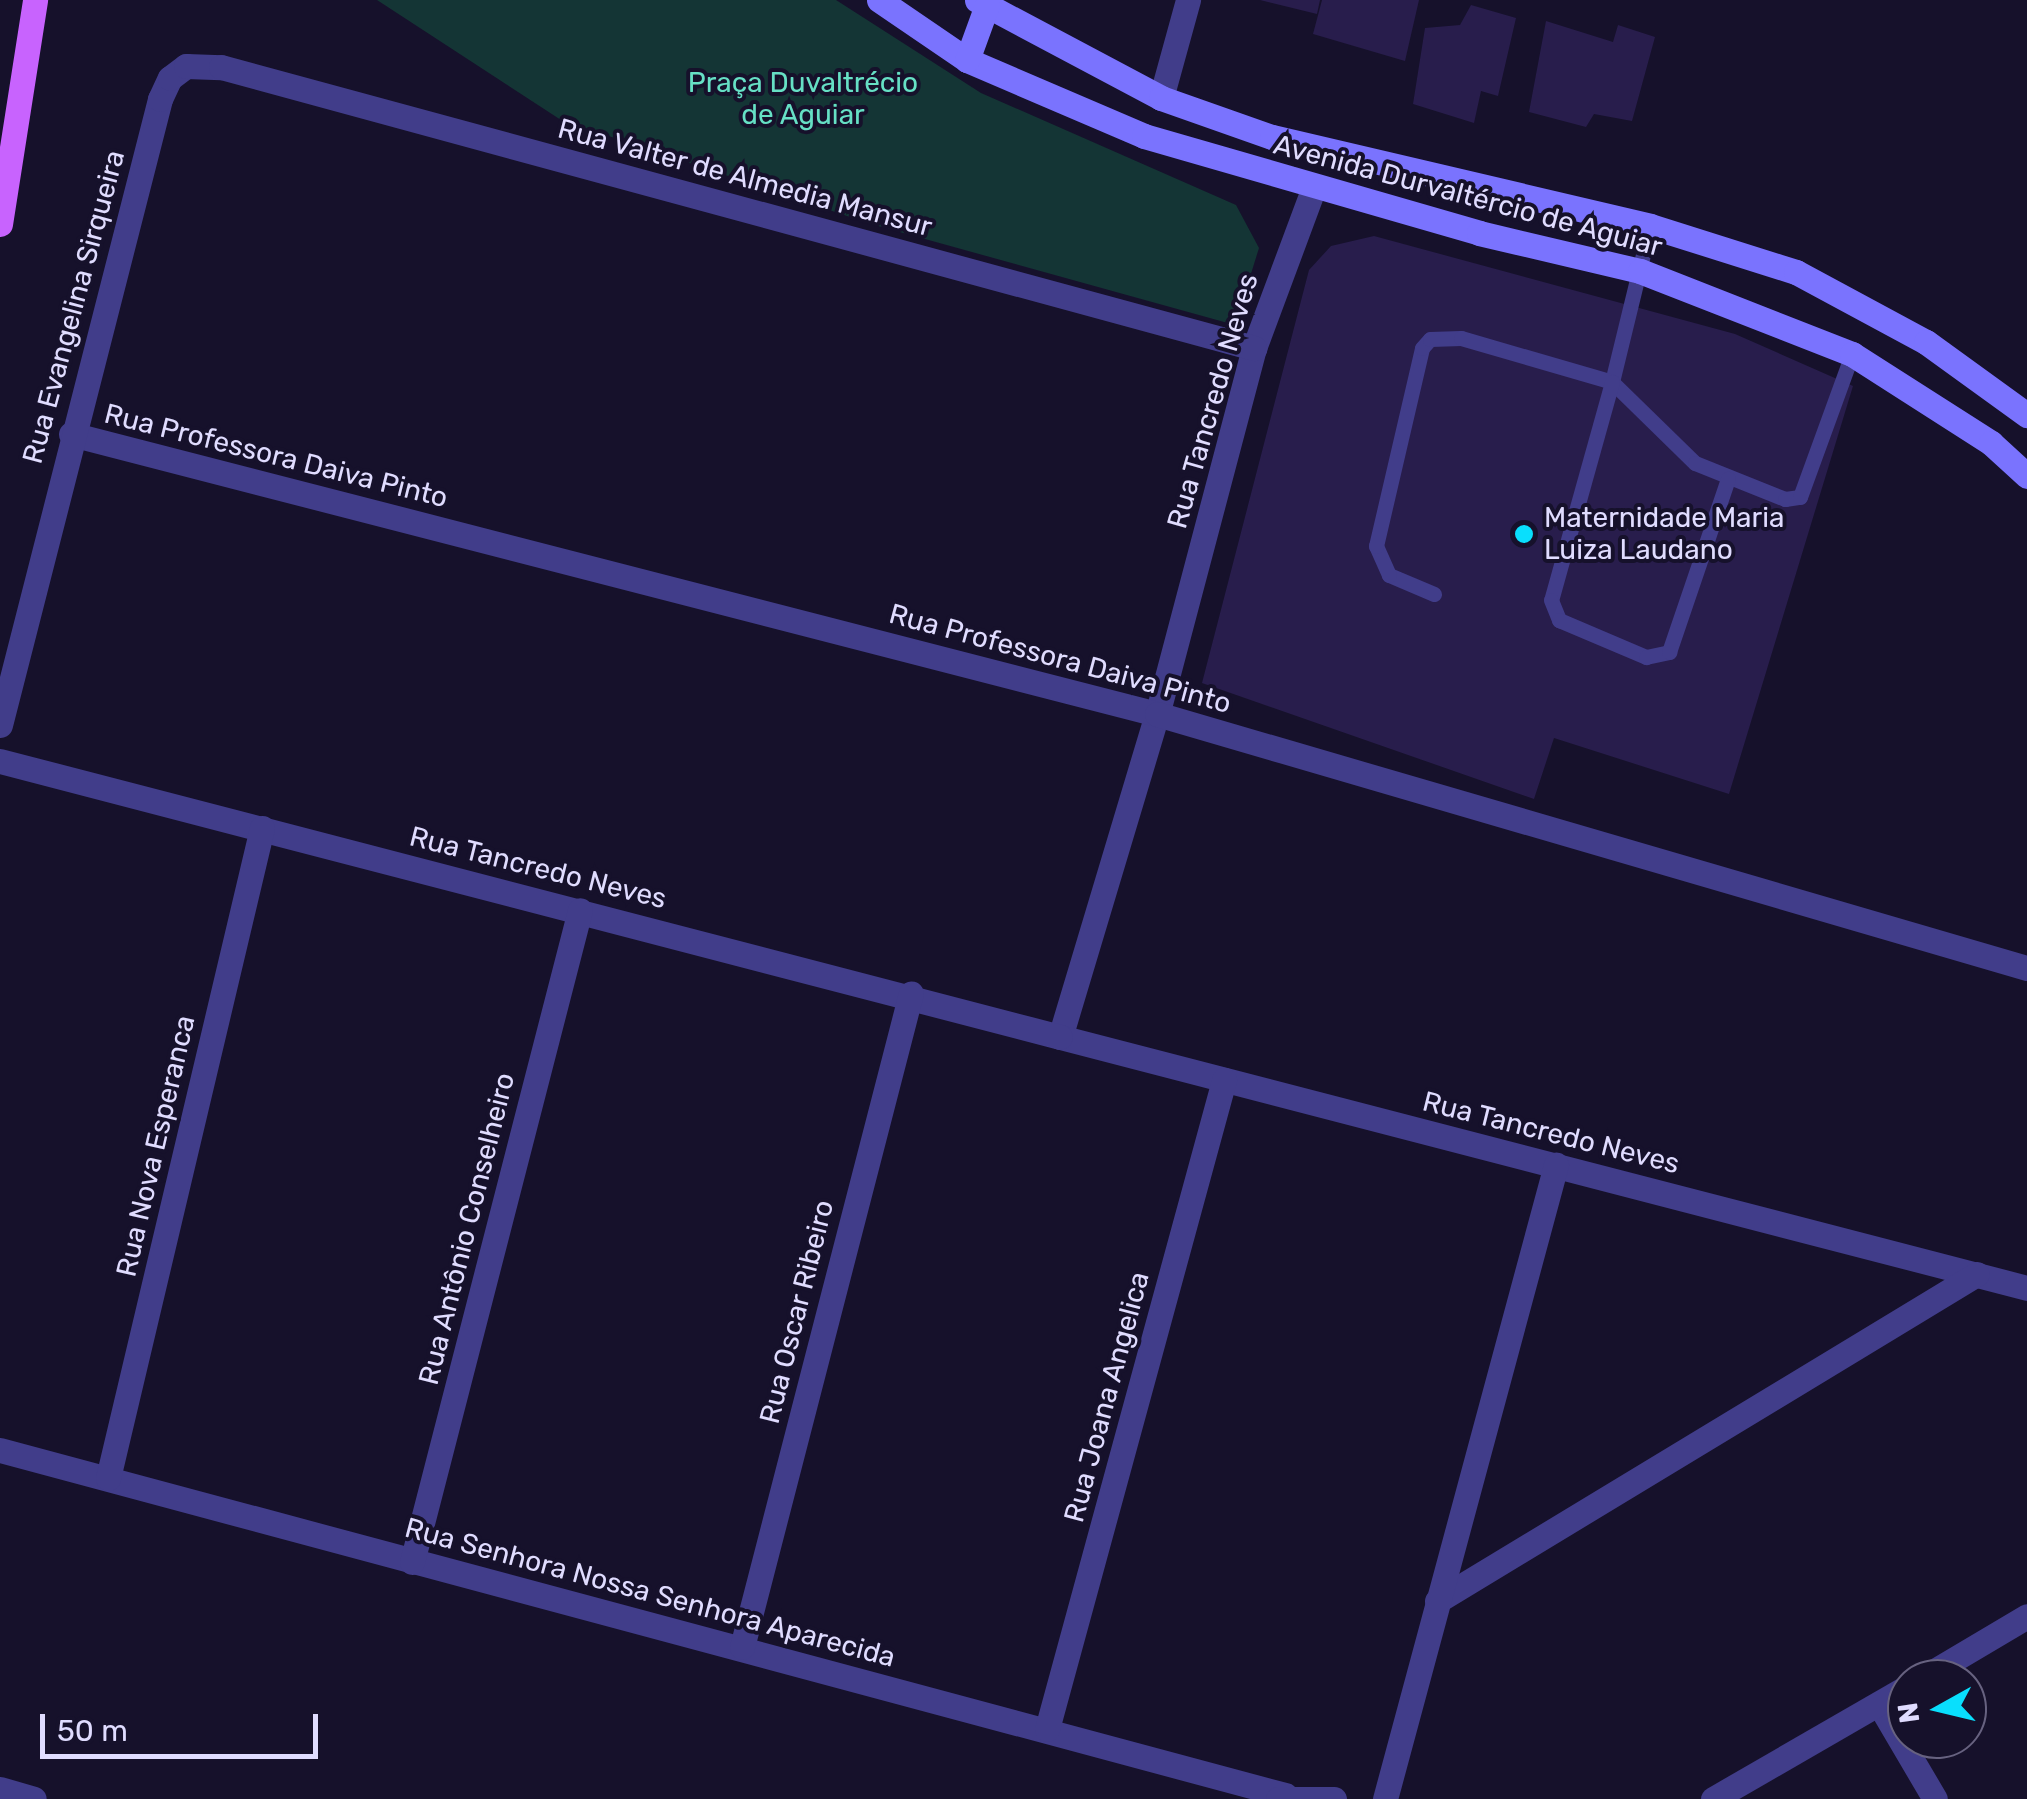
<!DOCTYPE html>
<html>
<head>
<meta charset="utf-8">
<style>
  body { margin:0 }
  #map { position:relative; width:2027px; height:1799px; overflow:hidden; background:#16112b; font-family:Rubik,sans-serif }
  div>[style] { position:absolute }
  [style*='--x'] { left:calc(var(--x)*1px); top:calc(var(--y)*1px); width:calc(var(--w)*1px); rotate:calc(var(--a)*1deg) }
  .green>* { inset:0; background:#143535 }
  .building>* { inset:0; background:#281d4c }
  .lane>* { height:15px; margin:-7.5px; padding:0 7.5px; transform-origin:7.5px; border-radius:7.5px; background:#413d8a }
  .street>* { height:25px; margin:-12.5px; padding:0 12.5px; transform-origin:12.5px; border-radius:12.5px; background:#413d8a }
  .secondary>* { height:25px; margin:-12.5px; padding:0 12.5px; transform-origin:12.5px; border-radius:12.5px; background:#7a73fe }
  .primary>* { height:25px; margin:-12.5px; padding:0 12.5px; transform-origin:12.5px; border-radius:12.5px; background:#c863fe }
  .dots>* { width:28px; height:28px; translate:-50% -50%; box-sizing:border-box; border:5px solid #16112b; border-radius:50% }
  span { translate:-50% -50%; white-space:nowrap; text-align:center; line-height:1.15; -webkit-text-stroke:8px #16112b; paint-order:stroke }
  .park-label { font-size:28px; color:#66e0c5 }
  .street-label { font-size:28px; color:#e0dcff }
  .poi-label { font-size:28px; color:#e0dcff }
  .left { translate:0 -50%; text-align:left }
  .north { position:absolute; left:1887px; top:1659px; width:100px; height:100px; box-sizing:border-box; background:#16112b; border:2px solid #676280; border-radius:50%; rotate:262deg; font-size:28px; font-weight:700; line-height:40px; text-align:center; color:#e0dcff }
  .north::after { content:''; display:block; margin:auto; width:35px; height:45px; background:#09dffd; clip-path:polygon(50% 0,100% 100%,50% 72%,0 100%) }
  .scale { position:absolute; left:40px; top:1714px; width:278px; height:45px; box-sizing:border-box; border:5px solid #e0dcff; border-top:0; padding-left:12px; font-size:30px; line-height:35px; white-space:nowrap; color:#e0dcff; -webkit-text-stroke:8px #16112b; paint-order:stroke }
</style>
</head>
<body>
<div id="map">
  <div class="green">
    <i style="clip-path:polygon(377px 0,836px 0,981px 93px,1236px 205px,1259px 248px,1235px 325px,871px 224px,561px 120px)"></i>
  </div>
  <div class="building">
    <i style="clip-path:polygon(1260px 0,1320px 0,1317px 14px)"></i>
    <i style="clip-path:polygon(1322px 0,1419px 0,1405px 61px,1313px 34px)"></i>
    <i style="clip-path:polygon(1471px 5px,1516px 18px,1498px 96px,1481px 91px,1474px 123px,1413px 104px,1425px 28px,1460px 25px)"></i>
    <i style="clip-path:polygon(1546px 21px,1613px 42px,1618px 25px,1655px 37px,1632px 121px,1594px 114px,1586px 127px,1529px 112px)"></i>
    <i style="clip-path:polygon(1374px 236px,1735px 334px,1853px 386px,1729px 794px,1554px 738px,1534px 799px,1202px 683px,1309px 270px,1331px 246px)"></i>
  </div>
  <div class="lane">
    <i style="--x:1650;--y:226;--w:161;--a:103.7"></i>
    <i style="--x:1612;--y:382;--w:116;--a:44.3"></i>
    <i style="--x:1695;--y:463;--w:97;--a:21.8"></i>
    <i style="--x:1785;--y:499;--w:15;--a:-8"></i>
    <i style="--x:1800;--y:497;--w:152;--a:-70"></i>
    <i style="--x:1434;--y:594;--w:49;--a:-157.1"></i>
    <i style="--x:1389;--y:575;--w:32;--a:-114"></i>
    <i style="--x:1376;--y:546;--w:203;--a:-76.9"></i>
    <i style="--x:1422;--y:348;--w:12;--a:-48"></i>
    <i style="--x:1430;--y:339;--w:31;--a:-2"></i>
    <i style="--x:1461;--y:338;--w:157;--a:16.2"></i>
    <i style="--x:1612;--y:382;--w:226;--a:105.6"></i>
    <i style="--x:1551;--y:600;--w:22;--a:68"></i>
    <i style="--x:1559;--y:620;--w:95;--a:23"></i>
    <i style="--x:1646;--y:657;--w:24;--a:-12"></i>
    <i style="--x:1669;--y:652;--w:183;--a:-71.2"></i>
  </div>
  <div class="street">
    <i style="--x:1161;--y:98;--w:102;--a:-74.6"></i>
    <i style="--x:1314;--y:187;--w:172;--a:110.4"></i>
    <i style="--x:1254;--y:348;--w:379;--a:104.8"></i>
    <i style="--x:1157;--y:714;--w:337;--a:106.7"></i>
    <i style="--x:1060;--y:1037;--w:999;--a:14.55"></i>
    <i style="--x:71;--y:434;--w:1122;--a:14.46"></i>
    <i style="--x:1157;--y:714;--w:906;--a:16.28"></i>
    <i style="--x:0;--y:725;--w:646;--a:-75.66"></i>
    <i style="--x:160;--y:99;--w:23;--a:-65"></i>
    <i style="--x:170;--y:78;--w:20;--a:-37"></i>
    <i style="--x:186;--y:66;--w:35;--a:2"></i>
    <i style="--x:221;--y:67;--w:1071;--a:15.22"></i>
    <i style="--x:0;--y:761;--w:1095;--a:14.59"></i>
    <i style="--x:0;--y:1450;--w:1331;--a:15.03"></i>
    <i style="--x:108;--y:1478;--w:668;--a:-76.67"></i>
    <i style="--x:412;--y:1562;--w:673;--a:-75.55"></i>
    <i style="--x:1437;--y:1601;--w:631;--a:-31.2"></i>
    <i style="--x:742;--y:1647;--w:675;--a:-75.51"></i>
    <i style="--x:1921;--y:1679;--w:123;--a:-30.7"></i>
    <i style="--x:1879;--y:1704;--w:110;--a:59.5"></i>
    <i style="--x:1047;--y:1729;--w:673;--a:-74.74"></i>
    <i style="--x:0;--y:1789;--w:35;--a:16"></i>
    <i style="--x:1278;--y:1799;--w:56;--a:0"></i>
    <i style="--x:1385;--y:1799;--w:657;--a:-74.91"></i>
    <i style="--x:1713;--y:1799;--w:224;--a:-30"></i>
  </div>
  <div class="secondary">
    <i style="--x:879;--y:0;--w:107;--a:34.3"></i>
    <i style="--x:967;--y:60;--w:193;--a:23.2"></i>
    <i style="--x:1144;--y:136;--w:349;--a:16.1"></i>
    <i style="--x:1479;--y:233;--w:165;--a:13.3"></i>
    <i style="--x:1640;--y:271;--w:228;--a:21.4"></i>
    <i style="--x:1852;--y:354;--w:165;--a:32.6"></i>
    <i style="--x:1991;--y:443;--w:49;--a:42.5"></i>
    <i style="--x:977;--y:0;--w:208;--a:28"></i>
    <i style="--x:1161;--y:98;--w:118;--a:19.4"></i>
    <i style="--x:1272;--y:137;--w:388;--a:13.2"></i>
    <i style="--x:1650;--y:226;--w:153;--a:17.5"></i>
    <i style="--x:1796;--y:272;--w:148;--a:28.3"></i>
    <i style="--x:1926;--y:342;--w:125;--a:35.9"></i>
    <i style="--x:967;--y:60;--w:59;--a:-70"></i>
  </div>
  <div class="primary">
    <i style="--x:0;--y:224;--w:227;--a:-81.1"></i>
  </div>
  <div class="dots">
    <i style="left:1524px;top:534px;background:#09dffd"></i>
  </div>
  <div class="park-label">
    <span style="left:803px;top:99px">Praça Duvaltrécio<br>de Aguiar</span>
  </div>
  <div class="street-label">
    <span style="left:745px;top:178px;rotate:15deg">Rua Valter de Almedia Mansur</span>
    <span style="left:1468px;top:196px;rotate:15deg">Avenida Durvaltércio de Aguiar</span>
    <span style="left:74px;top:307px;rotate:-75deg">Rua Evangelina Sirqueira</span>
    <span style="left:1213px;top:401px;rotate:-74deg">Rua Tancredo Neves</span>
    <span style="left:276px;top:456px;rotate:14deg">Rua Professora Daiva Pinto</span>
    <span style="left:1060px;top:659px;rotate:15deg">Rua Professora Daiva Pinto</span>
    <span style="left:538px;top:868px;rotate:14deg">Rua Tancredo Neves</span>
    <span style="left:1551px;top:1133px;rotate:14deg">Rua Tancredo Neves</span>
    <span style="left:156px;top:1146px;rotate:-77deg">Rua Nova Esperanca</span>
    <span style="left:467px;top:1229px;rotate:-76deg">Rua Antônio Conselheiro</span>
    <span style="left:797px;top:1312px;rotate:-76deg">Rua Oscar Ribeiro</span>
    <span style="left:1107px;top:1397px;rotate:-75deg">Rua Joana Angelica</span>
    <span style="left:650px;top:1593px;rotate:15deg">Rua Senhora Nossa Senhora Aparecida</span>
  </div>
  <div class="poi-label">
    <span class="left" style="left:1544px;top:534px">Maternidade Maria<br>Luiza Laudano</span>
  </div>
  <div class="north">N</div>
  <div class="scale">50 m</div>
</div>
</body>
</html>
